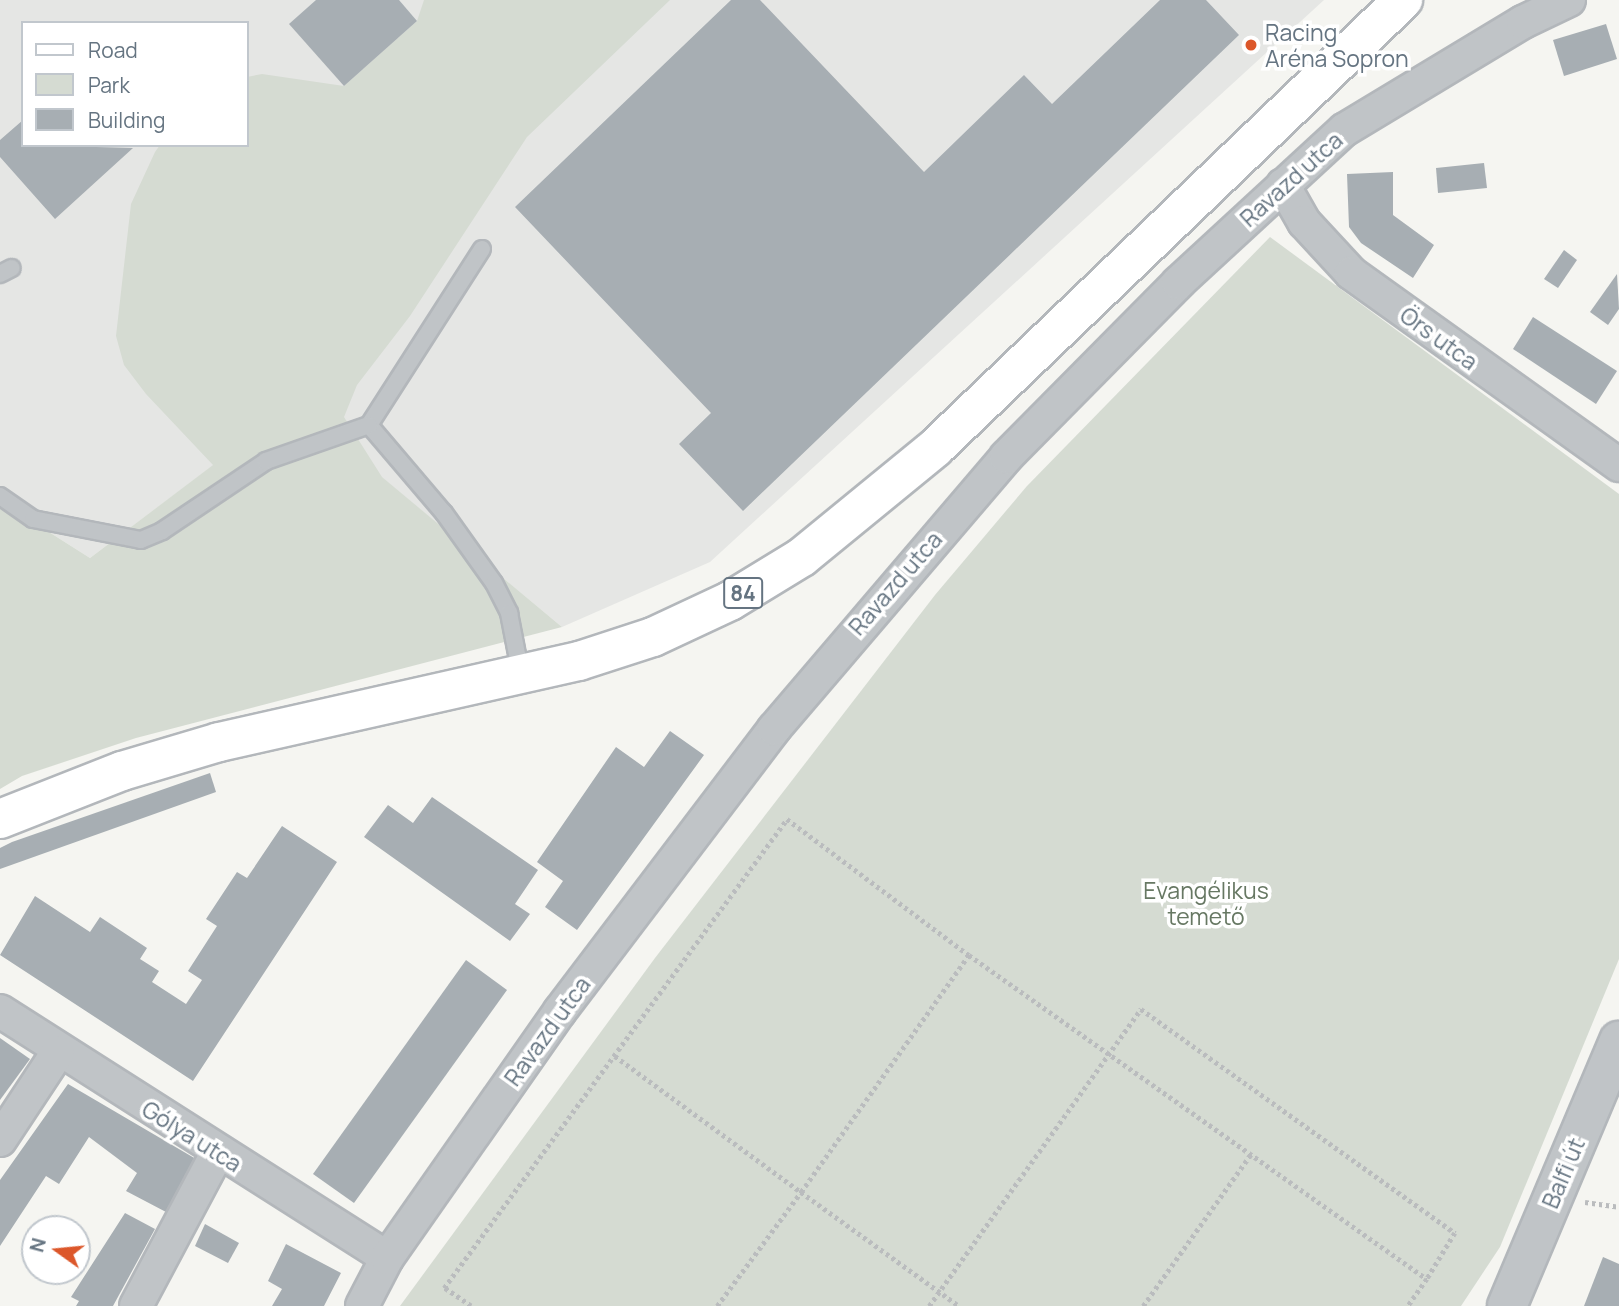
<!DOCTYPE html>
<html>
<head>
<meta charset="utf-8">
<style>
  body { margin:0 }
  #map { position:relative; width:1619px; height:1306px; overflow:hidden; background:#f5f5f1; font-family:Manrope,sans-serif }
  div>[style] { position:absolute }
  [style*='--x'] { left:calc(var(--x)*1px); top:calc(var(--y)*1px); width:calc(var(--w)*1px); rotate:calc(var(--a)*1deg) }
  .built>* { inset:0; background:#e5e6e4 }
  .green>* { inset:0; background:#d5dbd2 }
  .building>* { inset:0; background:#a7aeb3 }
  .path>* { height:4.5px; margin-top:-2.25px; transform-origin:0; background:repeating-linear-gradient(90deg,#babcbe 0 3.5px,transparent 0 7px) }
  .roads { filter:drop-shadow(2px 0 #b3b7bb) drop-shadow(-2px 0 #b3b7bb) drop-shadow(0 2px #b3b7bb) drop-shadow(0 -2px #b3b7bb) }
  .service>* { height:16px; margin:-8px; padding:0 8px; transform-origin:8px; border-radius:8px; background:#c0c4c7 }
  .minor>* { height:32px; margin:-16px; padding:0 16px; transform-origin:16px; border-radius:16px; background:#c0c4c7 }
  .tertiary>* { height:38px; margin:-19px; padding:0 19px; transform-origin:19px; border-radius:19px; background:#c0c4c7 }
  .primary>* { height:38px; margin:-19px; padding:0 19px; transform-origin:19px; border-radius:19px; background:#fff }
  .dots>* { width:19px; height:19px; translate:-50% -50%; box-sizing:border-box; border:4px solid #fff; border-radius:50% }
  span { translate:-50% -50%; white-space:nowrap; text-align:center; line-height:1.15; -webkit-text-stroke:7px #fff; paint-order:stroke }
  .shield-label span { padding:2px 5px; background:#fff; border:2px solid; border-radius:5px; -webkit-text-stroke-width:0 }
  .shield-label { font-size:21px; color:#657481; font-weight:700 }
  .poi-label { font-size:23px; color:#657481 }
  .left { translate:0 -50%; text-align:left }
  .street-label { font-size:23px; color:#657481 }
  .park-label { font-size:23px; color:#677863 }
  .legend { position:absolute; left:21px; top:21px; width:228px; height:126px; box-sizing:border-box; background:#fff; border:2px solid #c1c7cd; margin:0; padding:9px 12px; list-style:none; font-size:21px; color:#657481 }
  .legend li { display:flex; align-items:center; gap:14px; height:35px }
  .legend b { width:35px; border:2px solid #c1c7cd }
  .north { position:absolute; left:21px; top:1215px; width:70px; height:70px; box-sizing:border-box; background:#fff; border:2px solid #c1c7cd; border-radius:50%; rotate:285deg; font-size:19px; font-weight:700; line-height:28px; text-align:center; color:#657481 }
  .north::after { content:''; display:block; margin:auto; width:24px; height:32px; background:#dc572a; clip-path:polygon(50% 0,100% 100%,50% 72%,0 100%) }
</style>
</head>
<body>
<div id="map">
  <div class="built">
    <i style="clip-path:polygon(evenodd,0 0,1324px 0,710px 562px,562px 627px,321px 427px,235px 449px,90px 558px,0 501px,0 0,23px 23px,247px 23px,247px 145px,23px 145px,23px 23px)"></i>
  </div>
  <div class="green">
    <i style="clip-path:polygon(424px 0,670px 0,527px 137px,410px 316px,357px 385px,344px 417px,382px 477px,562px 627px,136px 738px,22px 776px,0 789px,0 501px,90px 558px,213px 465px,146px 394px,124px 365px,116px 336px,131px 204px,155px 152px,160px 145px,247px 145px,247px 77px,262px 74px,344px 86px,417px 21px)"></i>
    <i style="clip-path:polygon(1270px 237px,1619px 494px,1619px 959px,1500px 1247px,1461px 1306px,400px 1306px,655px 958px,935px 595px,1027px 486px)"></i>
  </div>
  <div class="building">
    <i style="clip-path:polygon(316px 0,399px 0,417px 21px,344px 86px,289px 24px)"></i>
    <i style="clip-path:polygon(731px 0,760px 0,924px 172px,1024px 75px,1052px 104px,1160px 0,1206px 0,1239px 35px,743px 511px,679px 444px,711px 413px,515px 207px)"></i>
    <i style="clip-path:polygon(1606px 24px,1617px 59px,1564px 76px,1553px 40px)"></i>
    <i style="clip-path:polygon(23px 120px,23px 145px,133px 148px,55px 219px,0 157px,0 140px)"></i>
    <i style="clip-path:polygon(1484px 163px,1487px 188px,1438px 193px,1436px 168px)"></i>
    <i style="clip-path:polygon(1393px 172px,1393px 215px,1434px 245px,1413px 278px,1361px 243px,1349px 227px,1347px 174px)"></i>
    <i style="clip-path:polygon(1564px 250px,1577px 260px,1558px 288px,1544px 279px)"></i>
    <i style="clip-path:polygon(1617px 274px,1619px 309px,1608px 325px,1590px 312px)"></i>
    <i style="clip-path:polygon(1533px 317px,1617px 371px,1596px 404px,1513px 349px)"></i>
    <i style="clip-path:polygon(670px 731px,704px 755px,577px 930px,545px 907px,563px 881px,537px 862px,616px 747px,644px 767px)"></i>
    <i style="clip-path:polygon(210px 773px,216px 792px,0 869px,0 848px,12px 842px)"></i>
    <i style="clip-path:polygon(432px 797px,538px 870px,515px 904px,530px 914px,510px 941px,364px 837px,388px 805px,413px 823px)"></i>
    <i style="clip-path:polygon(282px 826px,337px 862px,193px 1081px,0 955px,35px 896px,90px 932px,100px 917px,147px 948px,140px 959px,159px 971px,152px 982px,186px 1004px,202px 980px,188px 971px,217px 926px,206px 919px,237px 872px,247px 878px)"></i>
    <i style="clip-path:polygon(466px 960px,507px 990px,354px 1203px,313px 1174px)"></i>
    <i style="clip-path:polygon(0 1038px,30px 1059px,0 1100px)"></i>
    <i style="clip-path:polygon(68px 1084px,196px 1159px,166px 1212px,126px 1191px,137px 1173px,89px 1137px,59px 1184px,46px 1176px,0 1246px,0 1180px)"></i>
    <i style="clip-path:polygon(125px 1213px,155px 1229px,113px 1306px,76px 1306px,79px 1301px,71px 1297px)"></i>
    <i style="clip-path:polygon(205px 1224px,239px 1243px,228px 1263px,195px 1246px)"></i>
    <i style="clip-path:polygon(286px 1244px,341px 1273px,324px 1306px,272px 1306px,282px 1289px,268px 1281px)"></i>
    <i style="clip-path:polygon(1603px 1257px,1619px 1264px,1619px 1306px,1584px 1306px)"></i>
  </div>
  <div class="path">
    <i style="--x:615;--y:1056;--w:230;--a:36.2"></i>
    <i style="--x:801;--y:1192;--w:291;--a:-54.7"></i>
    <i style="--x:969;--y:955;--w:561;--a:35.28"></i>
    <i style="--x:1427;--y:1279;--w:33;--a:125"></i>
    <i style="--x:1585;--y:1202;--w:34;--a:8"></i>
    <i style="--x:471;--y:1306;--w:32;--a:-146"></i>
    <i style="--x:444;--y:1288;--w:581;--a:-53.82"></i>
    <i style="--x:787;--y:819;--w:227;--a:36.8"></i>
    <i style="--x:717;--y:1306;--w:142;--a:-53.6"></i>
    <i style="--x:801;--y:1192;--w:195;--a:35.8"></i>
    <i style="--x:929;--y:1306;--w:365;--a:-54.5"></i>
    <i style="--x:1141;--y:1009;--w:386;--a:35.5"></i>
    <i style="--x:1455;--y:1233;--w:54;--a:121.3"></i>
    <i style="--x:1143;--y:1306;--w:186;--a:-54.6"></i>
  </div>
  <div class="roads">
    <div class="service">
      <i style="--x:482;--y:249;--w:209;--a:122.7"></i>
      <i style="--x:369;--y:425;--w:116;--a:49.6"></i>
      <i style="--x:444;--y:513;--w:86;--a:54.5"></i>
      <i style="--x:494;--y:583;--w:34;--a:63"></i>
      <i style="--x:509;--y:613;--w:63;--a:79"></i>
      <i style="--x:0;--y:274;--w:13;--a:-27"></i>
      <i style="--x:0;--y:496;--w:40;--a:34.9"></i>
      <i style="--x:33;--y:519;--w:110;--a:11"></i>
      <i style="--x:141;--y:540;--w:23;--a:-23"></i>
      <i style="--x:162;--y:531;--w:125;--a:-33.9"></i>
      <i style="--x:266;--y:461;--w:109;--a:-19.3"></i>
    </div>
    <div class="minor">
      <i style="--x:1283;--y:185;--w:43;--a:60.4"></i>
      <i style="--x:1304;--y:222;--w:69;--a:47.3"></i>
      <i style="--x:1351;--y:273;--w:330;--a:35.6"></i>
      <i style="--x:0;--y:1011;--w:459;--a:32.5"></i>
      <i style="--x:0;--y:1140;--w:105;--a:-56.6"></i>
      <i style="--x:136;--y:1306;--w:174;--a:-62"></i>
      <i style="--x:362;--y:1306;--w:54;--a:-62.5"></i>
      <i style="--x:387;--y:1258;--w:302;--a:-55"></i>
      <i style="--x:560;--y:1011;--w:354;--a:-52.8"></i>
      <i style="--x:774;--y:729;--w:358;--a:-49.5"></i>
      <i style="--x:1006;--y:457;--w:245;--a:-45.3"></i>
      <i style="--x:1178;--y:283;--w:226;--a:-42.7"></i>
      <i style="--x:1344;--y:130;--w:209;--a:-31.1"></i>
      <i style="--x:1523;--y:22;--w:51;--a:-25.6"></i>
    </div>
    <div class="tertiary">
      <i style="--x:1507;--y:1306;--w:288;--a:-67.1"></i>
    </div>
    <div class="primary">
      <i style="--x:0;--y:819;--w:131;--a:-21.5"></i>
      <i style="--x:122;--y:771;--w:101;--a:-16.6"></i>
      <i style="--x:219;--y:742;--w:369;--a:-12.7"></i>
      <i style="--x:579;--y:661;--w:78;--a:-18"></i>
      <i style="--x:653;--y:637;--w:85;--a:-25.1"></i>
      <i style="--x:730;--y:601;--w:84;--a:-31.4"></i>
      <i style="--x:802;--y:557;--w:172;--a:-39.3"></i>
      <i style="--x:935;--y:448;--w:648;--a:-43.75"></i>
    </div>
  </div>
  <div class="dots">
    <i style="left:1251px;top:45px;background:#dc572a"></i>
  </div>
  <div class="shield-label">
    <span style="left:743px;top:593px">84</span>
  </div>
  <div class="poi-label">
    <span class="left" style="left:1265px;top:45px">Racing<br>Aréna Sopron</span>
  </div>
  <div class="street-label">
    <span style="left:1291px;top:179px;rotate:-42deg">Ravazd utca</span>
    <span style="left:1439px;top:338px;rotate:36deg">Örs utca</span>
    <span style="left:895px;top:583px;rotate:-49deg">Ravazd utca</span>
    <span style="left:547px;top:1031px;rotate:-54deg">Ravazd utca</span>
    <span style="left:192px;top:1136px;rotate:32deg">Gólya utca</span>
    <span style="left:1563px;top:1173px;rotate:-67deg">Balfi út</span>
  </div>
  <div class="park-label">
    <span style="left:1206px;top:903px">Evangélikus<br>temető</span>
  </div>
  <ul class="legend">
  <li><b style="height:9px;background:#fff"></b>Road</li>
  <li><b style="height:19px;background:#d5dbd2"></b>Park</li>
  <li><b style="height:19px;background:#a7aeb3"></b>Building</li>
  </ul>
  <div class="north">N</div>
</div>
</body>
</html>
